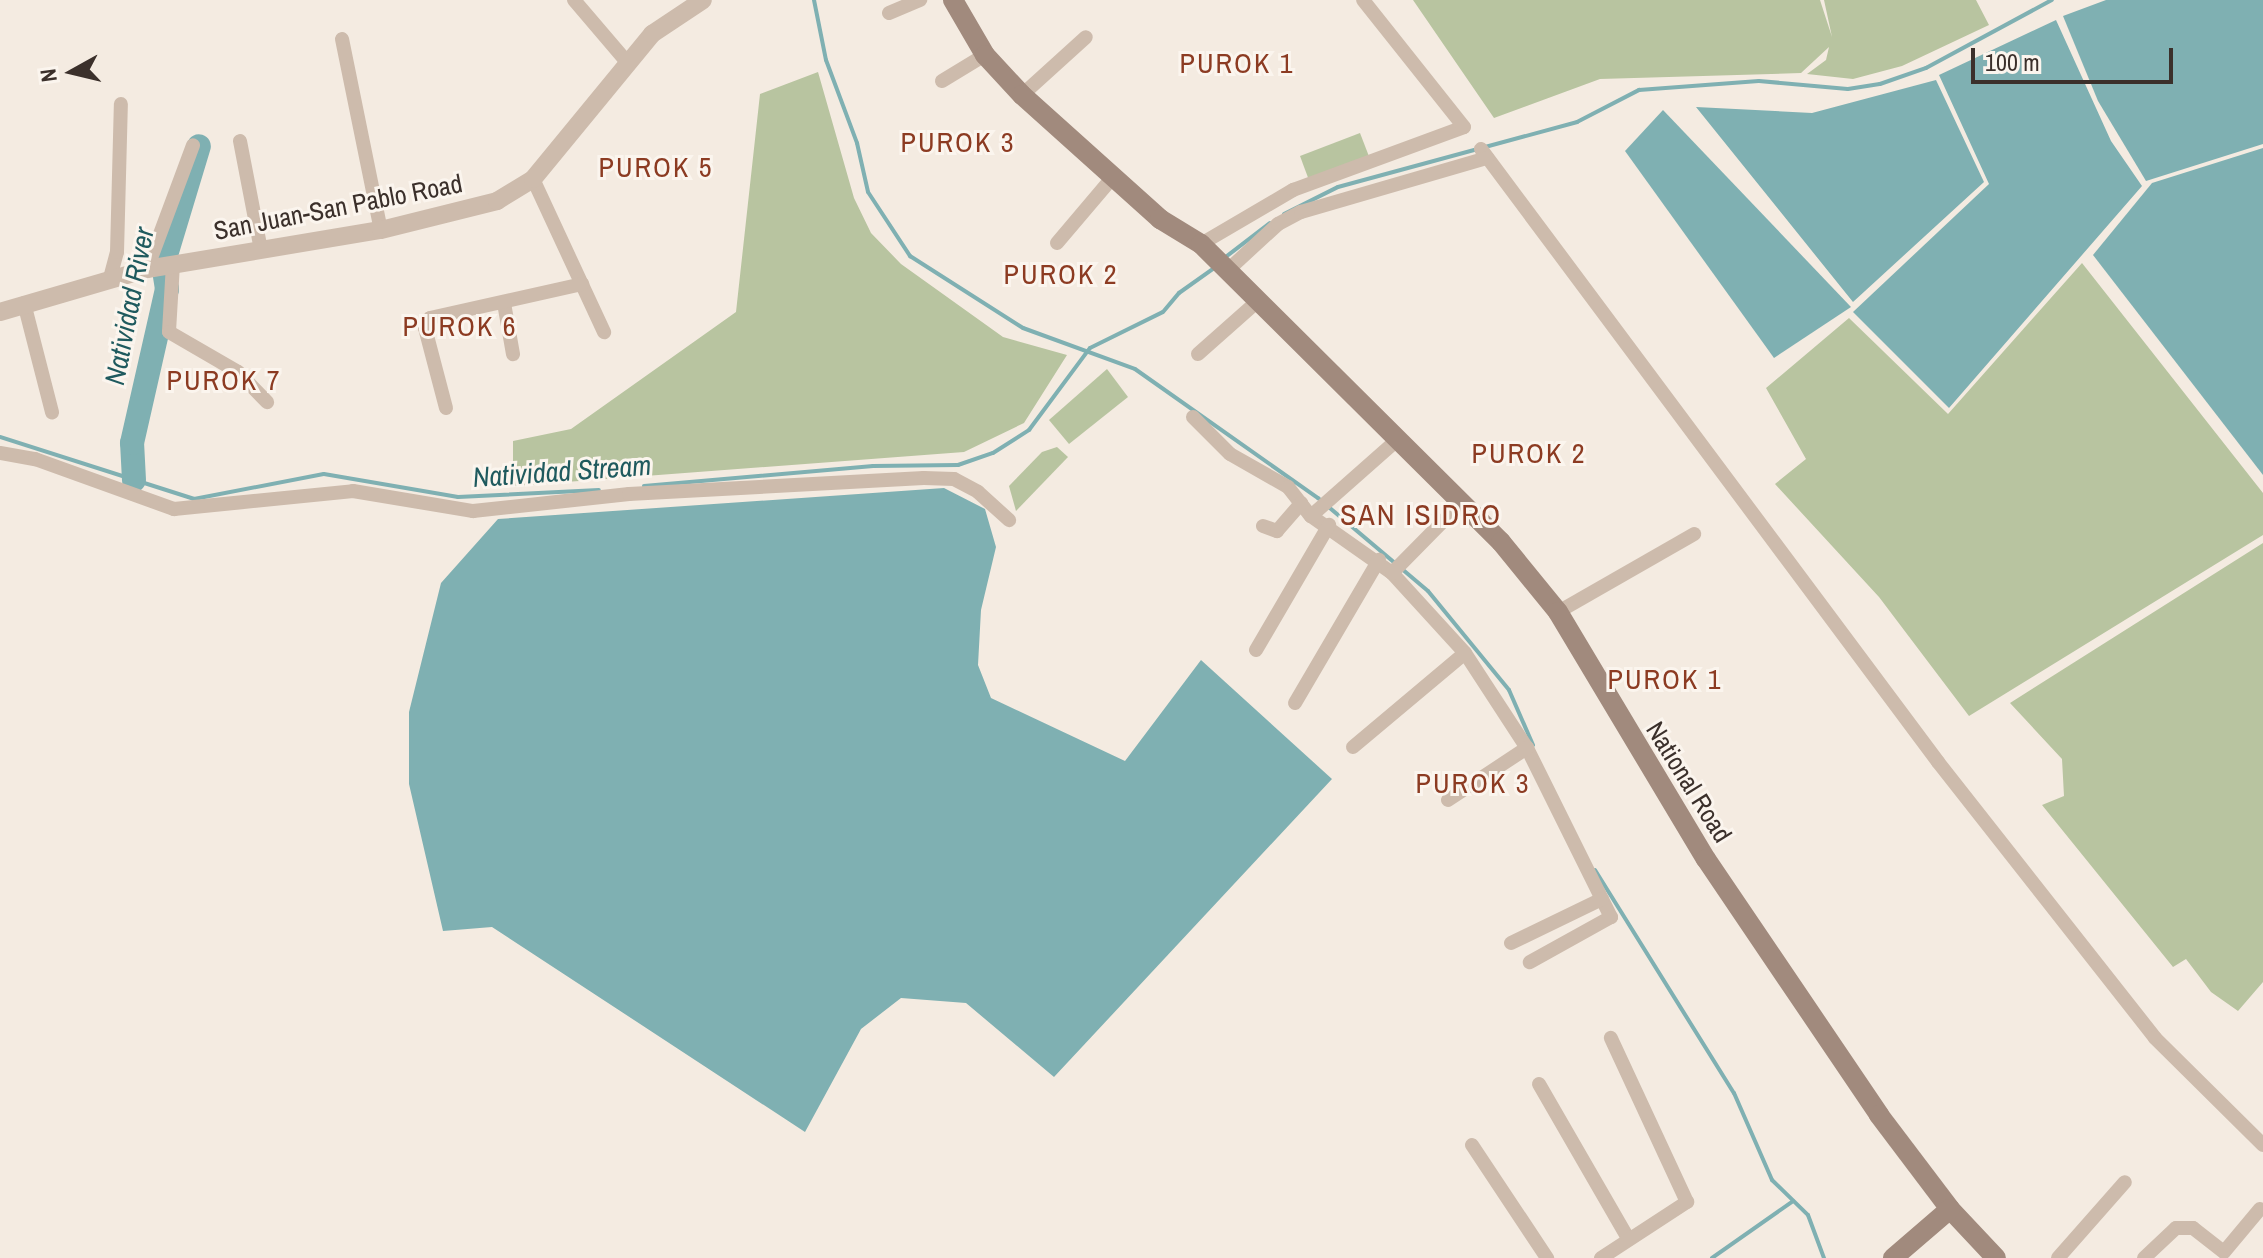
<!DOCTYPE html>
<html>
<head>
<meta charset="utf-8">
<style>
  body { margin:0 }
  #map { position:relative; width:2263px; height:1258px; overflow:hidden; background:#f4ebe1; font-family:"Archivo Narrow",sans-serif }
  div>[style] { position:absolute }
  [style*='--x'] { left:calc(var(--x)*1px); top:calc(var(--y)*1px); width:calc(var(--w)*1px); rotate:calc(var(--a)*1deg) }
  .green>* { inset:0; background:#b8c4a0 }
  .water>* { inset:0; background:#7fb0b2 }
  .stream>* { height:4px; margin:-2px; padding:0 2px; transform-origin:2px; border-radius:2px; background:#7fb0b2 }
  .river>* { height:24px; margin:-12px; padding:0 12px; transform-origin:12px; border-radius:12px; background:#7fb0b2 }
  .minor>* { height:14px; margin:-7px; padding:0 7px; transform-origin:7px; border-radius:7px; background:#cdbbac }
  .tertiary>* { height:18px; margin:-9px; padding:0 9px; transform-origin:9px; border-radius:9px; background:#cdbbac }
  .secondary>* { height:20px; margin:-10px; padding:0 10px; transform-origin:10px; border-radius:10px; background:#a18a7d }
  span { translate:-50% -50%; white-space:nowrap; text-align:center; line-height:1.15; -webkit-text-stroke:6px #fbf5ee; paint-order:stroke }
  .street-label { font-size:26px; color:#3b302b }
  .neighbourhood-label { font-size:28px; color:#8c3b22; letter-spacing:2px }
  .water-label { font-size:28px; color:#1f5a5e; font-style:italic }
  .quarter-label { font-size:30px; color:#8c3b22; letter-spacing:2px }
  .north { position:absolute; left:32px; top:32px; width:80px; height:80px; -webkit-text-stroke:6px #fbf5ee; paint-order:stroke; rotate:262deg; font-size:22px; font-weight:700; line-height:32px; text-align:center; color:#3b302b }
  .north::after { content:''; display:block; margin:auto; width:28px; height:36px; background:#3b302b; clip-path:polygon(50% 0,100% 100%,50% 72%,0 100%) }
  .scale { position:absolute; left:1971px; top:48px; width:202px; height:36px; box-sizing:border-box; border:4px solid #3b302b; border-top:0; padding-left:10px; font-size:24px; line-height:28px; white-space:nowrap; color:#3b302b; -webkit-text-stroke:6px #fbf5ee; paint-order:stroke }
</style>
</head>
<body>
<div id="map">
  <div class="green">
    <i style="clip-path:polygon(1413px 0,1820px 0,1832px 37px,1824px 0,1976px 0,1989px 25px,1902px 66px,1853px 79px,1807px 74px,1826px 60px,1829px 47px,1801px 73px,1600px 79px,1494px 118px)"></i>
    <i style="clip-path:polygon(818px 72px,854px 198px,871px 233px,901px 264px,1003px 337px,1067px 355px,1024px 423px,964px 452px,513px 486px,513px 441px,571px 429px,736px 312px,760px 94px)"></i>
    <i style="clip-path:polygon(1360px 133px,1370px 159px,1310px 183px,1300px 156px)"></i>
    <i style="clip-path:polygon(2082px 263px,2263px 493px,2263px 535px,1969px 716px,1879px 597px,1775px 484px,1806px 459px,1766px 388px,1849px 318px,1948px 414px)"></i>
    <i style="clip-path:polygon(1107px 369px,1128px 397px,1069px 444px,1049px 420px)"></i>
    <i style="clip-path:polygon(1057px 447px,1068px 457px,1016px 511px,1009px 486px,1042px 452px)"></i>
    <i style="clip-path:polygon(2263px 543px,2263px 982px,2238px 1011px,2211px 992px,2186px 959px,2173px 967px,2042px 805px,2064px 796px,2062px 759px,2010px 703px)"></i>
  </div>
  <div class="water">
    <i style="clip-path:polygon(2106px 0,2263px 0,2263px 144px,2146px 181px,2098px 101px,2063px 16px)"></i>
    <i style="clip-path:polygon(2056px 20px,2111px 141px,2142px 186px,1949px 408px,1853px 312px,1989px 184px,1939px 75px)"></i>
    <i style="clip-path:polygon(1936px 80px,1984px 182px,1853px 302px,1696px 107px,1812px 113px)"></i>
    <i style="clip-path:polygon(1663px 110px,1851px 307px,1774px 358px,1625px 151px)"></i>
    <i style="clip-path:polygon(2263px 148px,2263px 475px,2093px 255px,2152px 183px)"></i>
    <i style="clip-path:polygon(944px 488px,985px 509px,996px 547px,981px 610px,978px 665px,991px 698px,1125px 761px,1201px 660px,1332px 779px,1054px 1077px,966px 1003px,901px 998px,861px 1029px,805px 1132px,492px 927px,443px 931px,409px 784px,409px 712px,441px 583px,498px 519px)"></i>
  </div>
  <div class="stream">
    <i style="--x:814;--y:0;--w:61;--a:78.7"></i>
    <i style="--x:826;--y:60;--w:89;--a:69.5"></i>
    <i style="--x:857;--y:143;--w:50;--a:77.3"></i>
    <i style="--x:868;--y:192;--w:77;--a:56.7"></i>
    <i style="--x:910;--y:256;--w:134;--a:32.5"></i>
    <i style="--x:1023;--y:328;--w:119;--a:20.1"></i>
    <i style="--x:1135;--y:369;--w:224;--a:35.2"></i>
    <i style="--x:1318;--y:498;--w:144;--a:40.2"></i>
    <i style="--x:1428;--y:591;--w:128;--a:50.7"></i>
    <i style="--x:1509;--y:690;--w:60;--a:66.4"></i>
    <i style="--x:1284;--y:214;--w:60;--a:-26.6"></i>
    <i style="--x:1338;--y:187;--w:248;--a:-15.2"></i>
    <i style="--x:1577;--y:122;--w:70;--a:-27.3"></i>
    <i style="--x:1639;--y:90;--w:120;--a:-4.3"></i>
    <i style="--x:1759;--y:81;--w:89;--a:5.1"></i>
    <i style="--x:1848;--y:89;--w:32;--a:-9"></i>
    <i style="--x:1880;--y:84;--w:49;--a:-19.2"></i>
    <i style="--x:1926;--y:68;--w:143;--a:-28.4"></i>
    <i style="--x:1223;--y:259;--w:59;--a:-37.5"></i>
    <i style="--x:0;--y:437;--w:204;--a:17.7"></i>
    <i style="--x:194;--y:499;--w:132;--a:-10.9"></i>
    <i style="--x:324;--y:474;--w:136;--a:9.7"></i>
    <i style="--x:458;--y:497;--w:141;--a:-2.8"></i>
    <i style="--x:644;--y:486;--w:230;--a:-5"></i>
    <i style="--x:873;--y:466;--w:85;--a:-0.7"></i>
    <i style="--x:958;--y:465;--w:37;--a:-19"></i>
    <i style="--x:993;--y:453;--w:43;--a:-32.6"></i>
    <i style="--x:1029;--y:430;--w:102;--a:-53.4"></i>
    <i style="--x:1090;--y:348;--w:81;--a:-26.3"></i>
    <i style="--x:1163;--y:312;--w:25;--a:-50"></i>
    <i style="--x:1179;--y:293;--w:43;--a:-35.5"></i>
    <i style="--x:1595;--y:870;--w:263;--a:58.1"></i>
    <i style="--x:1734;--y:1093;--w:95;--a:66.4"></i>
    <i style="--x:1772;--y:1180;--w:50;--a:44.2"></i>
    <i style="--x:1808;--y:1215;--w:46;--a:69.6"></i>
    <i style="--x:1712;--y:1258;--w:99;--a:-35.1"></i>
  </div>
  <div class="river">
    <i style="--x:134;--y:480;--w:37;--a:-93"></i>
    <i style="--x:132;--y:443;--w:158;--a:-77.2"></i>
    <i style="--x:167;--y:289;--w:24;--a:-99"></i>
    <i style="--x:163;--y:265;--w:124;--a:-73.2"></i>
  </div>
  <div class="minor">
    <i style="--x:574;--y:0;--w:82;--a:49.5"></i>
    <i style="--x:889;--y:13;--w:34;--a:-23"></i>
    <i style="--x:342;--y:39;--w:195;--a:78.5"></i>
    <i style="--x:942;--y:81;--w:50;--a:-31.2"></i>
    <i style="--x:1022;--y:95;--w:86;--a:-42.2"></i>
    <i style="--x:240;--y:141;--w:111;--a:79.1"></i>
    <i style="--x:1481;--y:149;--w:765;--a:53.29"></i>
    <i style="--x:1938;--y:762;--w:351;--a:51.8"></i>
    <i style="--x:2155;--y:1038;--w:152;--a:44.7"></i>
    <i style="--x:533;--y:179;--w:169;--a:65.1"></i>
    <i style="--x:1057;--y:243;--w:87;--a:-49.7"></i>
    <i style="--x:1201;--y:244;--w:107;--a:-30.4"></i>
    <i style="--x:1293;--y:190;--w:182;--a:-20.2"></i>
    <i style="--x:1464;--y:127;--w:162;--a:-128.5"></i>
    <i style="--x:173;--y:264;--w:68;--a:93.4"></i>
    <i style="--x:169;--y:332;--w:80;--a:30.1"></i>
    <i style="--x:238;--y:372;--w:42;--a:46"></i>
    <i style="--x:147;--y:269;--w:132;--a:-69.6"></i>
    <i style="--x:1228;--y:270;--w:68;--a:-42.6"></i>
    <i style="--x:1278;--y:224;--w:26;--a:-28"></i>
    <i style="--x:1301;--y:212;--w:194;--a:-16.2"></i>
    <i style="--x:110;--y:278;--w:27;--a:-75"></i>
    <i style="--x:117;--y:252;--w:148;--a:-88.5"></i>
    <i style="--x:24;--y:303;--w:113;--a:75.6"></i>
    <i style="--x:504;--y:303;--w:52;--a:80"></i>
    <i style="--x:1198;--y:354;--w:81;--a:-41.5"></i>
    <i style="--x:446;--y:408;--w:83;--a:-104.7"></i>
    <i style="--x:425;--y:328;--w:11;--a:-63"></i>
    <i style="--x:430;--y:318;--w:156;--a:-12.6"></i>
    <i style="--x:1193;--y:417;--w:52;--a:45"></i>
    <i style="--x:1230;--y:454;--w:67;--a:29.6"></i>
    <i style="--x:1288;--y:487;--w:37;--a:52"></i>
    <i style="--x:1311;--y:516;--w:99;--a:35.1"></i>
    <i style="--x:1392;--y:573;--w:108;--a:47.6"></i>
    <i style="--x:1465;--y:653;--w:113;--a:56.9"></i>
    <i style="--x:1527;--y:748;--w:189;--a:63.6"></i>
    <i style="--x:1611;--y:917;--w:93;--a:150.9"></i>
    <i style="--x:0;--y:453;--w:36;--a:10"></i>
    <i style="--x:35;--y:459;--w:148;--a:19.8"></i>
    <i style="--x:174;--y:509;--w:180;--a:-5.7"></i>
    <i style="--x:353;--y:491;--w:122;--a:9.5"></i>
    <i style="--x:473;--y:511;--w:157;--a:-6.2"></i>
    <i style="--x:629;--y:494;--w:295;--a:-3.1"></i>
    <i style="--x:924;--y:478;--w:30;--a:2"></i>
    <i style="--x:954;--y:479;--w:27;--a:28"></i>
    <i style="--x:978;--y:492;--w:42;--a:42.1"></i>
    <i style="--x:1311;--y:516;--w:116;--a:-41.5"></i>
    <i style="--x:1263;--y:526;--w:15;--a:20"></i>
    <i style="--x:1277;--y:531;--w:37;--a:-49"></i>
    <i style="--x:1392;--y:573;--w:97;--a:-45.4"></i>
    <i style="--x:1558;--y:612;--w:157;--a:-29.8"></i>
    <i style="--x:1256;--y:650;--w:145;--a:-59.7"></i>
    <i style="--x:1295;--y:703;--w:166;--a:-59.6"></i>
    <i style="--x:1353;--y:747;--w:146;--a:-40"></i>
    <i style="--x:1448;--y:800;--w:95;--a:-33.4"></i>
    <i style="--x:1511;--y:943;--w:101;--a:-25.8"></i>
    <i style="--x:1539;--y:1084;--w:178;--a:60"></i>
    <i style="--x:1472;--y:1145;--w:136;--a:56.4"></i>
    <i style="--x:1601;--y:1258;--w:103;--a:-33.1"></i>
    <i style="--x:1687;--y:1202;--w:181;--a:-114.9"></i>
    <i style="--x:2058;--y:1258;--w:101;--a:-48.6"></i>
    <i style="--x:2144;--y:1258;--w:44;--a:-43.2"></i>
    <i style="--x:2176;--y:1228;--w:17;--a:0"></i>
    <i style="--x:2193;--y:1228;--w:39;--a:38"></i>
    <i style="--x:2224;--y:1252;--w:56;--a:-50.1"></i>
  </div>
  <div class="tertiary">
    <i style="--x:0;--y:312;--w:153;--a:-16.3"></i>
    <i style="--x:147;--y:269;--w:237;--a:-9.5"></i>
    <i style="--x:381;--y:230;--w:120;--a:-14"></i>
    <i style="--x:497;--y:201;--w:42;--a:-31.4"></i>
    <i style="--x:533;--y:179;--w:188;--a:-50.6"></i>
    <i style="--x:652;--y:34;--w:61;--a:-33.7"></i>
  </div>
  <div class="secondary">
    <i style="--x:953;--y:0;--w:64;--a:59.8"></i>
    <i style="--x:985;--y:55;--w:54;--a:47.2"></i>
    <i style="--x:1022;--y:95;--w:186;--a:41.9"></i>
    <i style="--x:1160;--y:219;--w:48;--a:31.4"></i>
    <i style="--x:1201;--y:244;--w:423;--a:44.8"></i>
    <i style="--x:1501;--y:542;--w:90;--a:50.8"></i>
    <i style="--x:1558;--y:612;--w:288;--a:59.1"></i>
    <i style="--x:1706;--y:859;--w:309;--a:55.9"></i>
    <i style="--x:1879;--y:1115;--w:118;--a:52.9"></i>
    <i style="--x:1950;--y:1209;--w:67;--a:46.8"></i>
    <i style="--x:1893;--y:1258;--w:75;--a:-40.7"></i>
  </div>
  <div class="street-label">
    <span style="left:338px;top:207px;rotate:-11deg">San Juan-San Pablo Road</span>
    <span style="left:1689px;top:782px;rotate:58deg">National Road</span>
  </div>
  <div class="neighbourhood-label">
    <span style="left:1237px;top:63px">PUROK 1</span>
    <span style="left:958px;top:142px">PUROK 3</span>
    <span style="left:656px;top:167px">PUROK 5</span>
    <span style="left:1061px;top:274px">PUROK 2</span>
    <span style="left:460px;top:326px">PUROK 6</span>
    <span style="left:224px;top:380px">PUROK 7</span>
    <span style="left:1529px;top:453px">PUROK 2</span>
    <span style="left:1665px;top:679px">PUROK 1</span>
    <span style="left:1473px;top:783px">PUROK 3</span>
  </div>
  <div class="water-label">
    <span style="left:129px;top:306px;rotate:-79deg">Natividad River</span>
    <span style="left:562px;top:471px;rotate:-4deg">Natividad Stream</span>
  </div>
  <div class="quarter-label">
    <span style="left:1421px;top:514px">SAN ISIDRO</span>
  </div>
  <div class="north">N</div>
  <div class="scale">100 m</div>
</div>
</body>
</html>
